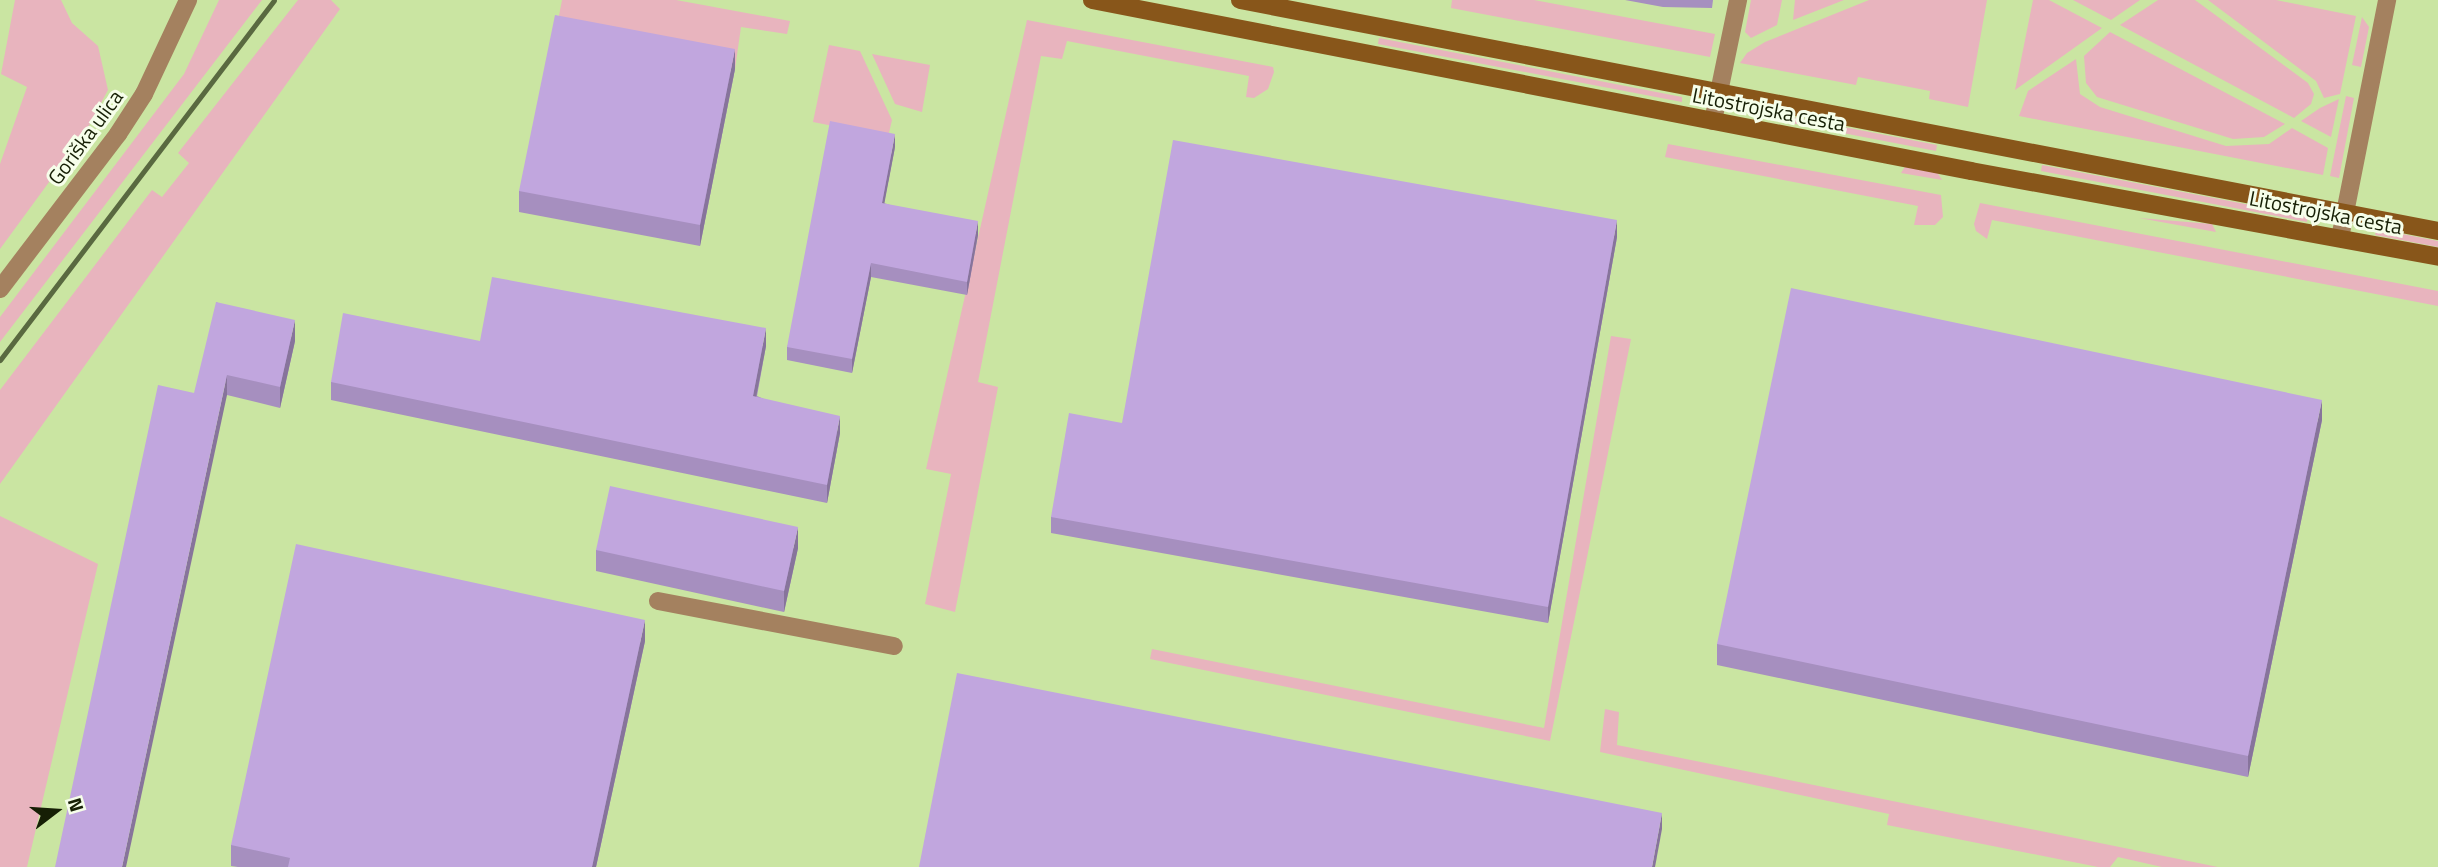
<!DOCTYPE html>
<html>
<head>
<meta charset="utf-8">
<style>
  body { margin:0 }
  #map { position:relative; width:2438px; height:867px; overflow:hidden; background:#cae5a2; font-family:"Titillium Web",sans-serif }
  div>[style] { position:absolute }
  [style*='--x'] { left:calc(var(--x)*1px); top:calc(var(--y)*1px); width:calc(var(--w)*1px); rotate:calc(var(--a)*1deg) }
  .green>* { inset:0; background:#e8b4be }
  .minor>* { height:18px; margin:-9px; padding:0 9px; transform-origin:9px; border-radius:9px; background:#a4815f }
  .tertiary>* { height:18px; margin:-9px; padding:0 9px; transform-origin:9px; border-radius:9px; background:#a4815f }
  .secondary>* { height:18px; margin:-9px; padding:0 9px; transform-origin:9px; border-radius:9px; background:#88561a }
  .rail>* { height:5px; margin:-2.5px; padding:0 2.5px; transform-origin:2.5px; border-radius:2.5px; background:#596940 }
  .wall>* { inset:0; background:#a68fbf }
  .shaded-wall>* { inset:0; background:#87749b }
  .building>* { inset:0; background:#c1a6de }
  span { translate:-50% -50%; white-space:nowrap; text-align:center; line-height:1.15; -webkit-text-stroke:6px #f6feea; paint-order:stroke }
  .street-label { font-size:21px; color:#161f05 }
  .north { position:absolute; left:21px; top:776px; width:70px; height:70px; -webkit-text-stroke:5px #f6feea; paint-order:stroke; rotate:73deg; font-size:19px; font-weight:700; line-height:28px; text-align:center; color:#161f05 }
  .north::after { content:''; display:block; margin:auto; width:24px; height:32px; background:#161f05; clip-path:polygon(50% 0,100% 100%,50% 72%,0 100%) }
</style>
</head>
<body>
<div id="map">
  <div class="green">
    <i style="clip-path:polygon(15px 0,61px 0,72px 23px,98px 46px,108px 90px,85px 133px,0 249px,0 164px,27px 87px,1px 74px)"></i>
    <i style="clip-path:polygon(219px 0,262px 0,0 342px,0 317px,184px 74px)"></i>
    <i style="clip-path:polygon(298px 0,331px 0,340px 9px,0 484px,0 390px,152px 190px,162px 197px,189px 163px,178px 153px)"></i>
    <i style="clip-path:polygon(562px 0,676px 0,790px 21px,787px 34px,741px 27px,735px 69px,555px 36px)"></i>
    <i style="clip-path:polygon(1452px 0,1534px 0,1715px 34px,1710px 57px,1451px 8px)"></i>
    <i style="clip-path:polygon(1751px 0,1782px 0,1777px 25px,1751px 38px,1745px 32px)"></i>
    <i style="clip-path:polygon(1795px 0,1844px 0,1793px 20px)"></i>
    <i style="clip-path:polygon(1869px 0,1987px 0,1968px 107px,1929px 99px,1930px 91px,1858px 77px,1856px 85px,1740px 63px,1747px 53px,1765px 42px)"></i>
    <i style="clip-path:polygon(2033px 0,2049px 0,2102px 28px,2015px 90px)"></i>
    <i style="clip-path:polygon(2073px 0,2140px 0,2111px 20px)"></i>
    <i style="clip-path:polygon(2158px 0,2195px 0,2308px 83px,2314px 94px,2311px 104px,2294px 118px,2120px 25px)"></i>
    <i style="clip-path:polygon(2208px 0,2276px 0,2356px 16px,2340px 94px,2324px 98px,2316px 81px)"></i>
    <i style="clip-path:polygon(2362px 17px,2369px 27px,2361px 67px,2352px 65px)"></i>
    <i style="clip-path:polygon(1027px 20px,1273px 67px,1274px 72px,1268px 89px,1254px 98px,1246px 97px,1249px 76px,1067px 41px,1062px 59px,1041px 56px,978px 382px,998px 387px,955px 612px,925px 604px,951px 474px,926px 469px)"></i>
    <i style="clip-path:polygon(2110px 32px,2285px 124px,2264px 137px,2233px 139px,2097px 97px,2086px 83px,2084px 56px)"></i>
    <i style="clip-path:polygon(1379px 38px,1682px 97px,1682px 102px,1378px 44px)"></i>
    <i style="clip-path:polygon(829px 45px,860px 51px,892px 120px,888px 137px,813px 122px)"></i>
    <i style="clip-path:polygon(872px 54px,930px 65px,922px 112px,895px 104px)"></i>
    <i style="clip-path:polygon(2076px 59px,2080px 94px,2100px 107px,2226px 146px,2269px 144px,2292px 128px,2328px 148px,2323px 175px,2019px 116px,2028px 91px)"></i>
    <i style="clip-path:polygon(2346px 96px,2354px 98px,2339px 178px,2330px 176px)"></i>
    <i style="clip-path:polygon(2339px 99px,2331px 137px,2301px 121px,2320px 108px)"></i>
    <i style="clip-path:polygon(1751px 109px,1937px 145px,1936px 151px,1749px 115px)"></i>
    <i style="clip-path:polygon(1668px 144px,1941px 195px,1943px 217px,1935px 225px,1914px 225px,1918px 206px,1665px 157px)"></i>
    <i style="clip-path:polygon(1906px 165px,1937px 172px,1942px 180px,1901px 173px)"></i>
    <i style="clip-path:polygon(2042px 165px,2308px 216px,2307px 222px,2041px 171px)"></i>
    <i style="clip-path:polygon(1980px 203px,2438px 291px,2438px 306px,1992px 220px,1987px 239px,1976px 231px,1974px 224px)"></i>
    <i style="clip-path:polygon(2139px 218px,2212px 224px,2216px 232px)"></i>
    <i style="clip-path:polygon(2377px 229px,2438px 241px,2438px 247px,2375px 235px)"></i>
    <i style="clip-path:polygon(1611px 336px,1631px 339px,1550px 741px,1150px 659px,1152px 649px,1544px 728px)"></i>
    <i style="clip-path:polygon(0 516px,98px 564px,27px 867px,0 867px)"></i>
    <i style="clip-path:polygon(1605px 709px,1619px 712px,1617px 745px,2218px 867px,2162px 867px,2118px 857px,2110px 867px,2098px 867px,1887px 825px,1889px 814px,1600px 752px)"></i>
  </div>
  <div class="minor">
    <i style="--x:1713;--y:121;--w:124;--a:-78.3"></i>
    <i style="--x:2340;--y:238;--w:243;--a:-78.8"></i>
    <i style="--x:658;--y:601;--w:240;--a:10.8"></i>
  </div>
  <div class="tertiary">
    <i style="--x:0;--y:289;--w:195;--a:-52.7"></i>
    <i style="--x:118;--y:134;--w:48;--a:-57"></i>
    <i style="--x:144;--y:94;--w:104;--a:-64.9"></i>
  </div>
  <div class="secondary">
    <i style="--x:1092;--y:0;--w:895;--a:11.01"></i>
    <i style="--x:1971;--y:171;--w:475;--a:10.4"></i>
    <i style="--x:1240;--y:0;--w:1220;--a:10.91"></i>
  </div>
  <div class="rail">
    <i style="--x:0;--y:360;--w:452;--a:-52.7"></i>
  </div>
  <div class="wall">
    <i style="clip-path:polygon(1625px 0,1713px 0,1712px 8px,1663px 7px)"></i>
    <i style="clip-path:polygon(735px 69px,700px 246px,519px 212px,519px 191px)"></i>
    <i style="clip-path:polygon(895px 147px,884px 203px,978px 235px,967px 295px,871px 277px,852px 373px,787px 360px,787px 347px)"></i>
    <i style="clip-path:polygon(1617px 237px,1548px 623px,1051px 533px,1051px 517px,1122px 423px)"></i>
    <i style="clip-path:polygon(216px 302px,295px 341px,280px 408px,227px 395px)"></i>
    <i style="clip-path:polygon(480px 341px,766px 346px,757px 396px,840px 433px,827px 503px,331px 400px,331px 382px)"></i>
    <i style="clip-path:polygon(2322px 420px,2248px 777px,1717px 665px,1717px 644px)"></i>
    <i style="clip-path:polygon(798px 548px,784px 612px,596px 571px,596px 550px)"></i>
    <i style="clip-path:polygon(645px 641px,596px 867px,238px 867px,231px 866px,231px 845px)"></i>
  </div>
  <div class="shaded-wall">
    <i style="clip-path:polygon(735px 49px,735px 69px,700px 246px,700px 225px)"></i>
    <i style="clip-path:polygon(895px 134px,895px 147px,882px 216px,882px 203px)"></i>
    <i style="clip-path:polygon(1617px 220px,1617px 237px,1548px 623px,1548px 607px)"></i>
    <i style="clip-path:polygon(978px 221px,978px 235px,967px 295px,967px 282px)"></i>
    <i style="clip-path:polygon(871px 263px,871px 277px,852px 373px,852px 359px)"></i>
    <i style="clip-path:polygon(295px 320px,295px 341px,280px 408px,280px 387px)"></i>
    <i style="clip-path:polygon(766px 328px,766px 346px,753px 413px,753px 396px)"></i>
    <i style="clip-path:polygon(227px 375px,227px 395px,126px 867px,122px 867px)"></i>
    <i style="clip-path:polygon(2322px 400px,2322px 420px,2248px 777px,2248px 756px)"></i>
    <i style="clip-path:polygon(840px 416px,840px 433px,827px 503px,827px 485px)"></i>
    <i style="clip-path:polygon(798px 527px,798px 548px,784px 612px,784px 591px)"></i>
    <i style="clip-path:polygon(645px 620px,645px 641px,596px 867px,592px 867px)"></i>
    <i style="clip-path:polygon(1662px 813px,1662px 829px,1655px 867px,1652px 867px)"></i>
  </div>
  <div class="building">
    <i style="clip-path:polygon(555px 15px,735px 49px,700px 225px,519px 191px)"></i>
    <i style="clip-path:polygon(830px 121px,895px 134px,882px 203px,978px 221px,967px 282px,871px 263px,852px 359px,787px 347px)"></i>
    <i style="clip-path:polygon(1173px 140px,1617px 220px,1548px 607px,1051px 517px,1069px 413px,1122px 423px)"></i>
    <i style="clip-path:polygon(492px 277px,766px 328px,753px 396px,840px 416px,827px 485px,331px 382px,343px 313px,480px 341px)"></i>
    <i style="clip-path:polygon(1791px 288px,2322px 400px,2248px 756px,1717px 644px)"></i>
    <i style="clip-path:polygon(216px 302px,295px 320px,280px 387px,227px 375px,122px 867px,55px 867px,158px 385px,194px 393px)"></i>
    <i style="clip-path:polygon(610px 486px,798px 527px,784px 591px,596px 550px)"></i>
    <i style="clip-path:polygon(296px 544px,645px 620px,592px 867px,288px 867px,290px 858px,231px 845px)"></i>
    <i style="clip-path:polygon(957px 673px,1662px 813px,1652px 867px,919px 867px)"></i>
  </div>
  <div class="street-label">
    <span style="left:1769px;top:109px;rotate:11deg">Litostrojska cesta</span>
    <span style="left:85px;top:137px;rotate:-54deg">Goriška ulica</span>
    <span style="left:2326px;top:212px;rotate:11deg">Litostrojska cesta</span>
  </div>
  <div class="north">N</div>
</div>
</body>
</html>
